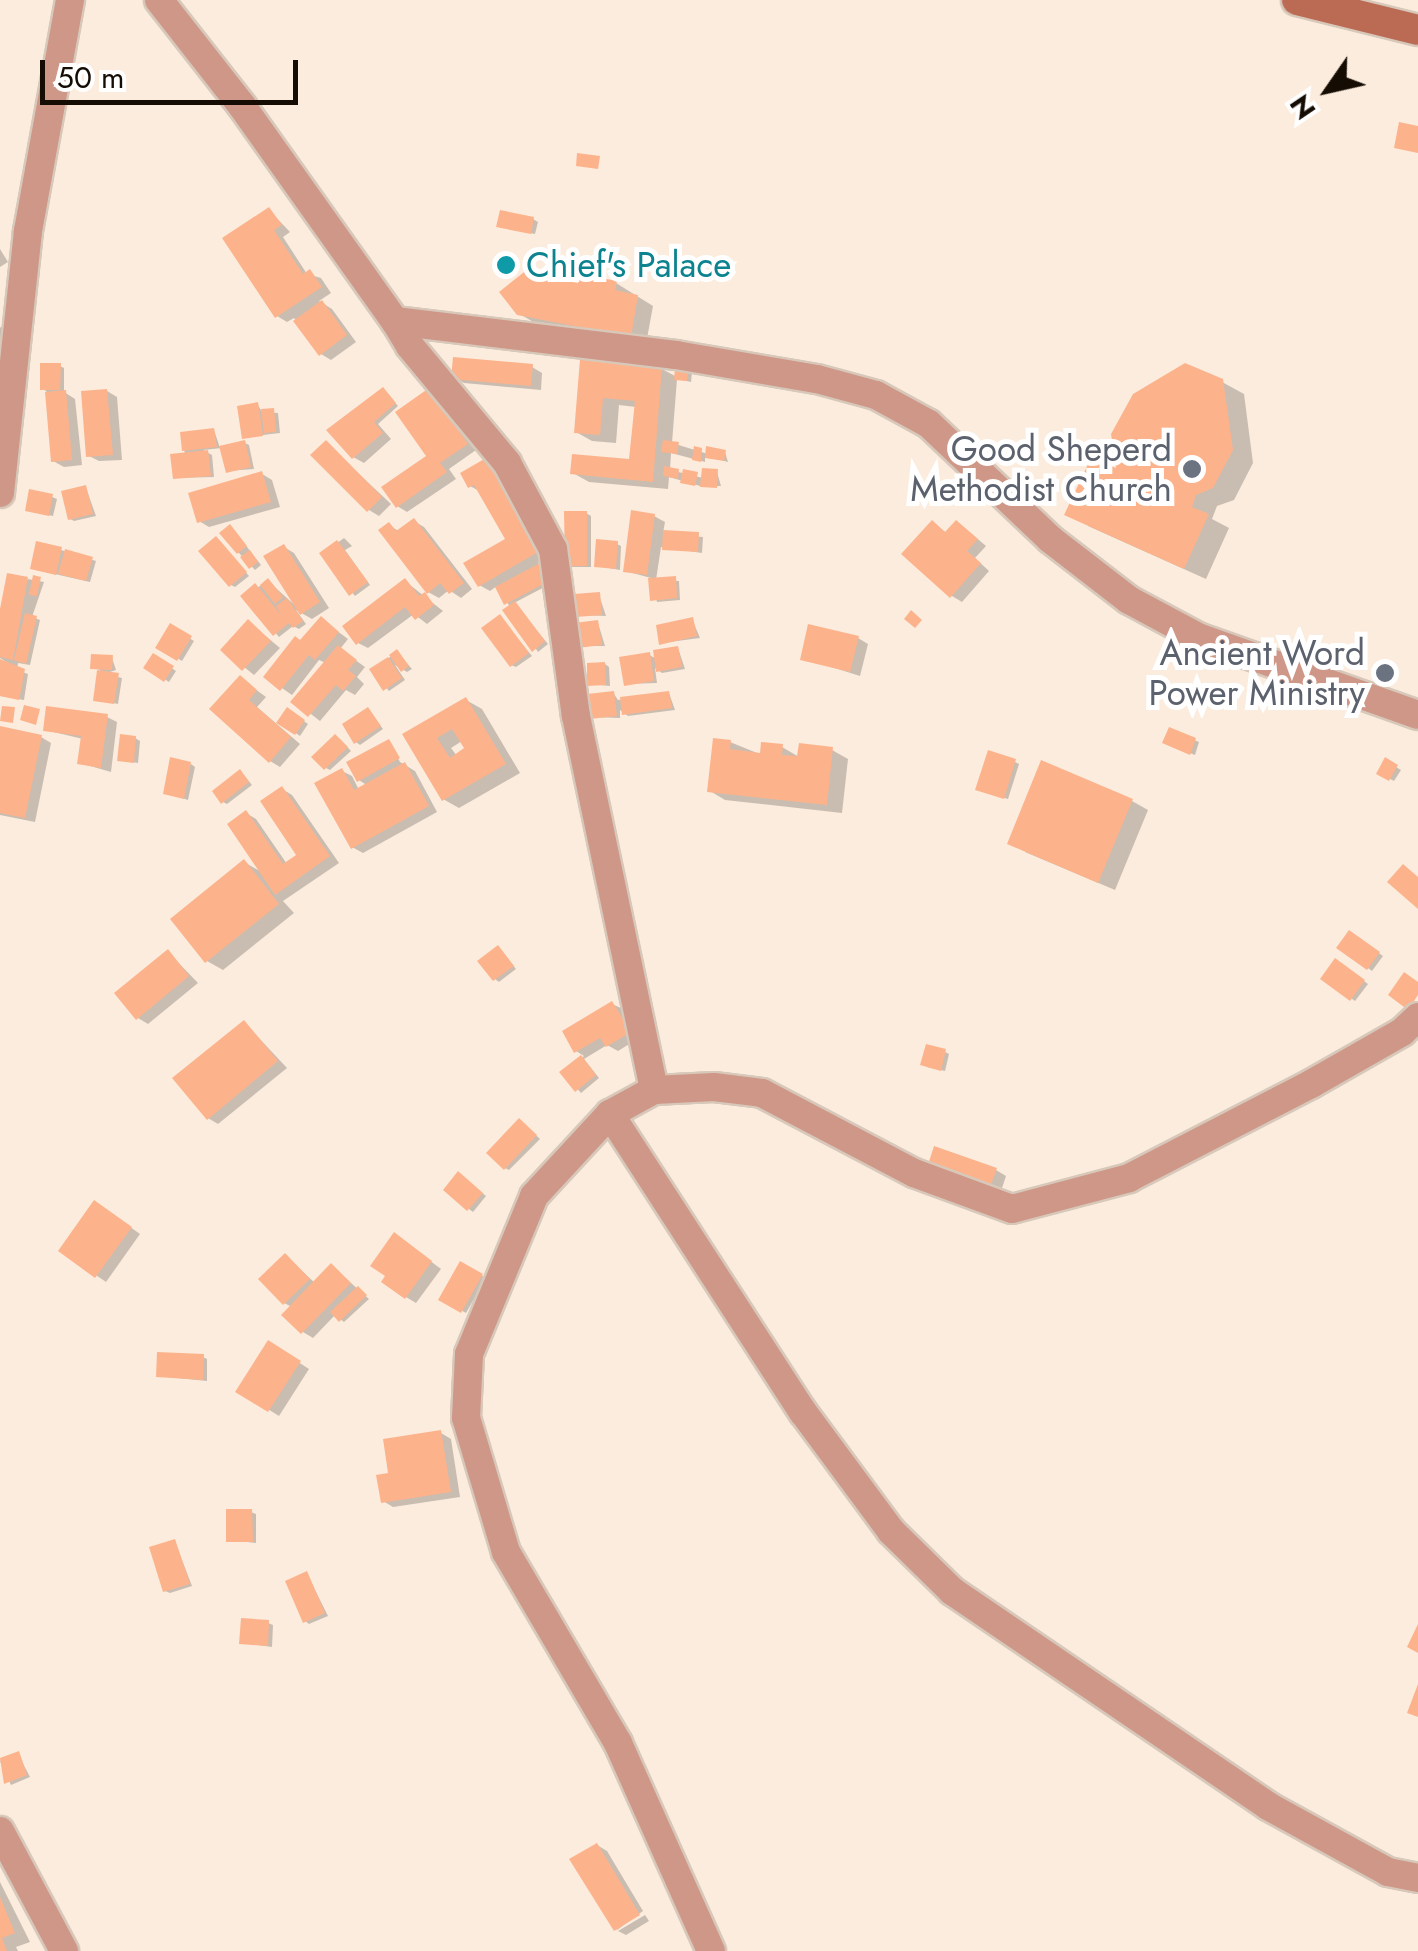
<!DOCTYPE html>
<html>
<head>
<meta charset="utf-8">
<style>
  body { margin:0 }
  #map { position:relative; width:1418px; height:1951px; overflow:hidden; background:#fcecdd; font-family:Jost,sans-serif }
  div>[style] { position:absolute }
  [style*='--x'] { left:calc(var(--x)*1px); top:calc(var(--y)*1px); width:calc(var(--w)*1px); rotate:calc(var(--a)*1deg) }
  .shadow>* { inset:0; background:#0003 }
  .building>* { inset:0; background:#fcb38c }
  .roads { filter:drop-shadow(2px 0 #d7c8ba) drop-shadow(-2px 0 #d7c8ba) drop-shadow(0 2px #d7c8ba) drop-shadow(0 -2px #d7c8ba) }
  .street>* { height:28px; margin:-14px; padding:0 14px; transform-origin:14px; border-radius:14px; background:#cf9787 }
  .secondary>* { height:30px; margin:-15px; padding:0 15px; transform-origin:15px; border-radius:15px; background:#bb6b54 }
  .dots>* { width:28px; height:28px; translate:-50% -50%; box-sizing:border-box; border:5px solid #fff; border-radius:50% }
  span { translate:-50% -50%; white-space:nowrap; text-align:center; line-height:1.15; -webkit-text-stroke:10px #fff; paint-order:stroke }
  .culture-label { font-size:35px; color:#0d838f }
  .left { translate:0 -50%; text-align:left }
  .worship-label { font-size:35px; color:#5b616d }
  .right { translate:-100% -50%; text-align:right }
  .north { position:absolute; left:1278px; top:40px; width:100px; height:100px; -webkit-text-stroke:8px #fff; paint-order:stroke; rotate:236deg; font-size:28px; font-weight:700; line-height:40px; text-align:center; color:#150c04 }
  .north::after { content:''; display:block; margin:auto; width:35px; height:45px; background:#150c04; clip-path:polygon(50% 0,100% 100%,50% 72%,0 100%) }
  .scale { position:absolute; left:40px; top:60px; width:258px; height:45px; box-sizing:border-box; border:5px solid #150c04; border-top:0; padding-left:12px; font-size:30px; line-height:35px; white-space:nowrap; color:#150c04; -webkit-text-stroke:8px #fff; paint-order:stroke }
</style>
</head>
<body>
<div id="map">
  <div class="shadow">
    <i style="clip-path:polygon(269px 210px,290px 232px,283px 237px,307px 274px,321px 278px,331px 293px,319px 301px,332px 309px,356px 342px,331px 360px,321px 354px,294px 318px,287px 322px,277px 316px)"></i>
    <i style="clip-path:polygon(533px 219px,538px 222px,535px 234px,503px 228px)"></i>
    <i style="clip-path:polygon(0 249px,8px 262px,0 267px)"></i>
    <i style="clip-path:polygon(533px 268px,553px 281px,580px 286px,616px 283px,653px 306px,646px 344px,535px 323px,518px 313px)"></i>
    <i style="clip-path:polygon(0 327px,10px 333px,0 382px)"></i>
    <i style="clip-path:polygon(582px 362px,662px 369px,677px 377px,688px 370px,692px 372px,691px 382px,677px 379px,672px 443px,708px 454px,725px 452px,728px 462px,705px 456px,705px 462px,671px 453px,670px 470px,703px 478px,717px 472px,721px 486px,700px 486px,669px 477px,668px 489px,589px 482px,573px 473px,632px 462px,636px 407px,619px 405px,616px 443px,592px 441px,576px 432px)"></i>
    <i style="clip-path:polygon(60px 366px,64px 368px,64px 392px,75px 399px,82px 465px,64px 467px,53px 461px,47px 392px,42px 388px)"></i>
    <i style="clip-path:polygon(532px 367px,542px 373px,541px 390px,464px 383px,454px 377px)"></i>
    <i style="clip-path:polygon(1222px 382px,1244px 394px,1253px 463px,1234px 500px,1217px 506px,1212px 519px,1229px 528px,1206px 579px,1088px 526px,1119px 472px)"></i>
    <i style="clip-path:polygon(107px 391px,117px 397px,122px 460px,99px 461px,89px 456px)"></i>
    <i style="clip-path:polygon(387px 393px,398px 406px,378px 424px,391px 439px,364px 463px,353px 457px)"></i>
    <i style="clip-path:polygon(440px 397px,476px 450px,449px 469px,456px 479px,407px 512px,397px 506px,429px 457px)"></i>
    <i style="clip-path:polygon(258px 405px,262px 412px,278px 413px,280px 433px,245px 437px)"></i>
    <i style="clip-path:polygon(214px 430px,220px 448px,245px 443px,249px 445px,254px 469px,228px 471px,222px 448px,203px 450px,212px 455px,214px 477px,176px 478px,185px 455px,182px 434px)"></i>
    <i style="clip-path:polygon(326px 443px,391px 504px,379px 516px,369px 510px)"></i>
    <i style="clip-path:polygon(486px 460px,496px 466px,549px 557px,538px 563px,554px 582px,514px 603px,548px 644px,538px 652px,497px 586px,490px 591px,479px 585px,508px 540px,481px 492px,470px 486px)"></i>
    <i style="clip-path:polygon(262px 474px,272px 480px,280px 507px,209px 527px,199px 521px)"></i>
    <i style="clip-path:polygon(86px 488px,96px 516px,74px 521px,70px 519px)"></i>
    <i style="clip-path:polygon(52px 497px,57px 499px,53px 516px,32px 512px)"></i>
    <i style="clip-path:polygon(586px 513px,591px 516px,591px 567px,572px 567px,567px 565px)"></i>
    <i style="clip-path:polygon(654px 516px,665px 522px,663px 533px,703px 537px,702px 553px,661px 547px,656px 580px,679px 581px,680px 600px,657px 602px,651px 578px,625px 571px)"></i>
    <i style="clip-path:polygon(414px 521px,424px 527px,472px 589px,461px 598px,449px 590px,439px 598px,428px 592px,389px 525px,400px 532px)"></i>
    <i style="clip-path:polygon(932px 523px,947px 533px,966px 529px,986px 546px,975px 558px,989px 571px,962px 602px,952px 596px)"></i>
    <i style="clip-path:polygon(234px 530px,261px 565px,255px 570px,238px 552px)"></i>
    <i style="clip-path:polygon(344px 538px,352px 546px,345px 550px,370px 585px,355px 596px,322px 554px)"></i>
    <i style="clip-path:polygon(220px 541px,249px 576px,235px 587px,231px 585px)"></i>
    <i style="clip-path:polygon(617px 544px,621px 546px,620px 570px,597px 566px)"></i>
    <i style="clip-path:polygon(284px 547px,294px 553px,329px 608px,312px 619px,296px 610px,306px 624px,299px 629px,293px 626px,279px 637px,244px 596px,268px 581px,298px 608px)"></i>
    <i style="clip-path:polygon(61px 550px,96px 561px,90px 582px,37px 570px)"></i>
    <i style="clip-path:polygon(28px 579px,44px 582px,32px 617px,40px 620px,30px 665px,18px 663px,17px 670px,28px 674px,24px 700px,0 696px,0 662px,8px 663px,0 658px,0 622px)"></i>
    <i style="clip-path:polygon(405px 581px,443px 611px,427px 624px,414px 614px,368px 648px,358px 643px)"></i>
    <i style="clip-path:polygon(599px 595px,606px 616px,579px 615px)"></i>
    <i style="clip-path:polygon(500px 617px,532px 656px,516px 667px,511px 665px)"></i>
    <i style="clip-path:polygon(321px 619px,348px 639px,340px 649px,365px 667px,357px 677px,364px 684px,355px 695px,346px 690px,320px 721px,294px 701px,326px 663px,319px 660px,292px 695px,266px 677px)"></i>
    <i style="clip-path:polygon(692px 619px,700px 638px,662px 643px)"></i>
    <i style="clip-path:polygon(249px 622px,280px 648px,254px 675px,223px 650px)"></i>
    <i style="clip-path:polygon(598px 623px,605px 646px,581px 646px)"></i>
    <i style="clip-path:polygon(171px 627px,194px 641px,182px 661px,159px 647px)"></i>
    <i style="clip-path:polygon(858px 638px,868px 644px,860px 676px,803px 658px)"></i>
    <i style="clip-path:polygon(678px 648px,685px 669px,662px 673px,655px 668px,657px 683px,626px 684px,649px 655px,657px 659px)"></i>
    <i style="clip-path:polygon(397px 652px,412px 669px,407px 672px,395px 665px,405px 680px,389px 691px,372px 670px)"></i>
    <i style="clip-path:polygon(154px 656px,176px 671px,169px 682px,146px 667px)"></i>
    <i style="clip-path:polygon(112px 658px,116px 670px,104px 674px,122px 678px,118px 704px,95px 699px,100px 670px,93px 667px)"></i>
    <i style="clip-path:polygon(605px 664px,609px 667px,610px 686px,590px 684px)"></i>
    <i style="clip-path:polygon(240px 678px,266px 697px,257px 707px,300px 744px,280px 767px,270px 761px)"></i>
    <i style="clip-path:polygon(669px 693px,675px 710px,628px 716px,620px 710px,620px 718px,592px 717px,614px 694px,618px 700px)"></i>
    <i style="clip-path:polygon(evenodd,466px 700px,482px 709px,520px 773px,459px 808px,443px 799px,406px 735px,466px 700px,462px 741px,467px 749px,457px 756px,451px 748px,462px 741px)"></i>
    <i style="clip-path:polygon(288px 710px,308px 724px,300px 736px,280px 722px)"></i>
    <i style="clip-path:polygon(368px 710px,383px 729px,360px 745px,356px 742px)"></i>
    <i style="clip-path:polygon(107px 717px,117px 722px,111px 772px,80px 763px,83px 739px,45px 730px)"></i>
    <i style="clip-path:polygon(1170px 730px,1199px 742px,1195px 755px,1169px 745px)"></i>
    <i style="clip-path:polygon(0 733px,41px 737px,51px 743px,35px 822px,0 815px)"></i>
    <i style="clip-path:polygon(135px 738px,140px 741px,138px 763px,120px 760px)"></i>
    <i style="clip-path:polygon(340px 739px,351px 751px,330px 770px,326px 768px)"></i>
    <i style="clip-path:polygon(389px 741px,400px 762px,415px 771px,437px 812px,363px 853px,352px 847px,342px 771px,352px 776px,359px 790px,368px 786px,359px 780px)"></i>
    <i style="clip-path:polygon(730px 742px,762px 755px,782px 747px,799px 757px,832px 750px,848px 759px,842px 813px,725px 800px,710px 791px)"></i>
    <i style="clip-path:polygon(1386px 761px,1401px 770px,1394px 781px,1379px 773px)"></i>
    <i style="clip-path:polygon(1015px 762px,1019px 764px,1008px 799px,982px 791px)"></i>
    <i style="clip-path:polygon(191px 764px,195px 767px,188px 800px,166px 793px)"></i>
    <i style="clip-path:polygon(244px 775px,252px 785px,227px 804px,223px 802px)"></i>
    <i style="clip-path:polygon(282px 789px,292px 795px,339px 863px,283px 901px,294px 913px,223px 970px,207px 961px,244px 862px,263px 873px,246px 813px,256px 819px,287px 864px,300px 855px)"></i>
    <i style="clip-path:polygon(1132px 801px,1148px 810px,1115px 890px,1025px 852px)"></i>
    <i style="clip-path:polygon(1350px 933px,1383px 956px,1372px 971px,1340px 947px)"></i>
    <i style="clip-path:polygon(502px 951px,516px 969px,499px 982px,495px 979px)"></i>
    <i style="clip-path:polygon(168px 952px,198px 983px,148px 1024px,138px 1018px)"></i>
    <i style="clip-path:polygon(1336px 961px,1368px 984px,1355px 1001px,1324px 979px)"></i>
    <i style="clip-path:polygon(612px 1004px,623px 1009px,639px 1038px,618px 1051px,607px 1045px,584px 1059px,599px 1078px,581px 1093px,563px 1072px,584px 1056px,576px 1051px)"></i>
    <i style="clip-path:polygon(245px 1023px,287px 1068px,218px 1124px,208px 1118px)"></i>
    <i style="clip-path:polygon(945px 1052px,949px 1054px,945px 1071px,927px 1067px)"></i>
    <i style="clip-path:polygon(524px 1124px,540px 1139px,509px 1170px,505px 1168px)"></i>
    <i style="clip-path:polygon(996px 1170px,1006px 1176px,999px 1197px,939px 1175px)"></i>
    <i style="clip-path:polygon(463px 1177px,486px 1196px,473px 1212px,469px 1209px)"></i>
    <i style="clip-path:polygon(105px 1209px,140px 1234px,106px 1282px,61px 1251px)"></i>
    <i style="clip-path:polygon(405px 1242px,441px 1269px,416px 1303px,406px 1297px)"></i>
    <i style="clip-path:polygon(286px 1256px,315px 1283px,332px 1266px,369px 1299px,344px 1322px,335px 1315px,313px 1338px,303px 1332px,292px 1307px,284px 1303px)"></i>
    <i style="clip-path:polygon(461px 1264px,486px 1278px,466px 1313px,441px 1299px)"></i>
    <i style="clip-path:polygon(269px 1343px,309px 1369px,279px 1416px,239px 1391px)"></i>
    <i style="clip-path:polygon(203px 1357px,207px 1359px,207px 1381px,158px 1376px)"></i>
    <i style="clip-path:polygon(441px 1433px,451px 1439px,460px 1497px,393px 1507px,383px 1501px,391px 1475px)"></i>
    <i style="clip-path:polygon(251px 1512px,256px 1514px,256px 1543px,229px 1540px)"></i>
    <i style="clip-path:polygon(175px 1542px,192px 1586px,170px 1593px,165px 1591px)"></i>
    <i style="clip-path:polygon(307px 1574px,328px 1616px,309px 1624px,305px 1621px)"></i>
    <i style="clip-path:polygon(268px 1623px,273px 1625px,272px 1647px,242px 1643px)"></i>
    <i style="clip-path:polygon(18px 1754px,30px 1777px,11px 1785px,0 1761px)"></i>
    <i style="clip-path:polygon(597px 1845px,607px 1851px,643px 1911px,617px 1930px)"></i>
    <i style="clip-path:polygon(0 1882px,30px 1942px,16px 1947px,18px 1951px,0 1951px)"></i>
    <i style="clip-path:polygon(645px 1915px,649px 1921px,626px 1935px,618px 1931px)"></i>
  </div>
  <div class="building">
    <i style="clip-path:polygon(1399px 122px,1418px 126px,1418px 153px,1394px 148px)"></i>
    <i style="clip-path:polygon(577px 153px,600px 156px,598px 169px,576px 166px)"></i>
    <i style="clip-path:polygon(269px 207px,282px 225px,274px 230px,303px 274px,310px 269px,322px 287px,275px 318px,222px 238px)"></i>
    <i style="clip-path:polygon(500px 210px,534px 217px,531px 234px,496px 227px)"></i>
    <i style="clip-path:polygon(533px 265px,544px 277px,578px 283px,580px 274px,617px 281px,615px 290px,638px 295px,631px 337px,517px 315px,499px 292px)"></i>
    <i style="clip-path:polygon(322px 300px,347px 335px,319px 356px,293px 321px)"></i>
    <i style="clip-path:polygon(453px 357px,533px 364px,531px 386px,451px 379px)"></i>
    <i style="clip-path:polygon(580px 359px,662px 366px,653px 482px,570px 474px,572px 454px,629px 459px,635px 401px,603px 398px,600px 435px,574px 433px)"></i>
    <i style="clip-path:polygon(40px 363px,61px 363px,60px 390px,40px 390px)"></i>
    <i style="clip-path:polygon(1185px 363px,1223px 379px,1233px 450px,1213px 488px,1196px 495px,1192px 507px,1209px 514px,1184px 569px,1064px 515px,1091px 458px,1116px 468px,1111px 434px,1133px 394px)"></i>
    <i style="clip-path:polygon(675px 367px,689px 368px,687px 381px,674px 380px)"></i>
    <i style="clip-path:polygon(383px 387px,396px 403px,374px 422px,383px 433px,352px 459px,326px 430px)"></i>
    <i style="clip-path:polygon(429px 388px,468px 444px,440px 463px,447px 472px,396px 508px,381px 487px,426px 456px,395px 412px)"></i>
    <i style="clip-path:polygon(107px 389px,113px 455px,86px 457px,81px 391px)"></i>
    <i style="clip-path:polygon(66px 390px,72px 460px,51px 462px,45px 392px)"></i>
    <i style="clip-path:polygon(258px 402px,263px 436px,242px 439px,237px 406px)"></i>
    <i style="clip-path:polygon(274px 408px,276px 432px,264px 433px,261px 409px)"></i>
    <i style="clip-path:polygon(214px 428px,217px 447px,182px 451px,180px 432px)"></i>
    <i style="clip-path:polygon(245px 440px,251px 467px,226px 473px,219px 446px)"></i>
    <i style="clip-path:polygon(326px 440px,382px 497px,367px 512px,310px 455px)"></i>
    <i style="clip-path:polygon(663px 440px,679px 442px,677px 454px,661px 452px)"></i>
    <i style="clip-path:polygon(694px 446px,702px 448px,701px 462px,692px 460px)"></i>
    <i style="clip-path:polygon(706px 446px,726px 450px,724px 461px,705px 458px)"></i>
    <i style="clip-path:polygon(208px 450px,211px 476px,173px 479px,170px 454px)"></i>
    <i style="clip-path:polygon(486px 458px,540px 551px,478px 587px,463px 563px,505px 539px,474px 485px,468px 488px,460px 473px)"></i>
    <i style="clip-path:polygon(664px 466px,679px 469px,678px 479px,663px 476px)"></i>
    <i style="clip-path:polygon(702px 468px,718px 469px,717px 488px,700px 487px)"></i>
    <i style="clip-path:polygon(683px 469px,698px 472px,695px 486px,680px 483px)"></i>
    <i style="clip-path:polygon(262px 471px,271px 502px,197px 523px,188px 493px)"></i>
    <i style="clip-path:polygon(86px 485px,93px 514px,68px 520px,61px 491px)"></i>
    <i style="clip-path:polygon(29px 489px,53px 494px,49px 516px,25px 511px)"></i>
    <i style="clip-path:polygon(631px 510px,655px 514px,647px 575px,623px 572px)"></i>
    <i style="clip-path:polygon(564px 511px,587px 511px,587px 566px,565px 566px)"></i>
    <i style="clip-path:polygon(414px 518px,464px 583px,449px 594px,440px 583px,427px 594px,378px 530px,389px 522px,396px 531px)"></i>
    <i style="clip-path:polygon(932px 520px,945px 532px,956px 520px,978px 539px,967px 551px,981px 563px,950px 598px,901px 554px)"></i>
    <i style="clip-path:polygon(230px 524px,247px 546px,237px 554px,219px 533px)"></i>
    <i style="clip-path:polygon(663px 530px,699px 532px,698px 552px,662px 550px)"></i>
    <i style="clip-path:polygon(216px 536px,247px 572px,229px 587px,198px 551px)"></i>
    <i style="clip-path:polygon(596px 539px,618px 541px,616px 569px,594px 567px)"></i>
    <i style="clip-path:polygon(337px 540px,368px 582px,349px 596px,319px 553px)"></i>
    <i style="clip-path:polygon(36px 541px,62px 547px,56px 575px,30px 569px)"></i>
    <i style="clip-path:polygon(284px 544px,320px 602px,300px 615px,263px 556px)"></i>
    <i style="clip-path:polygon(65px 549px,93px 557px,86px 581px,58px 574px)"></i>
    <i style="clip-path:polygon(250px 550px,258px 562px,249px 569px,240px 557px)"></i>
    <i style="clip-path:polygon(542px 562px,551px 580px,504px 605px,495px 587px)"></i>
    <i style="clip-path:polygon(7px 573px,28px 577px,13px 660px,0 657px,0 609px)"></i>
    <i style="clip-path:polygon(33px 575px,41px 577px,37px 596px,29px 595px)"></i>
    <i style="clip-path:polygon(676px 576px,677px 598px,650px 601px,648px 578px)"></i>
    <i style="clip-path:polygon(268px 578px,283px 597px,275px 604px,260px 585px)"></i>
    <i style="clip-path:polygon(405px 578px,419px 596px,425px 592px,434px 605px,415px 620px,405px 607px,356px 645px,342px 626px)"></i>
    <i style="clip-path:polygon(255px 583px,282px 616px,276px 606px,287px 598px,303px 621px,293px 628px,289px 623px,273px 636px,240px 596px)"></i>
    <i style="clip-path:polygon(600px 592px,602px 615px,576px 617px,574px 594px)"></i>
    <i style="clip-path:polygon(515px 601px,545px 641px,532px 652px,502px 610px)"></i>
    <i style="clip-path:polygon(911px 610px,922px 620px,915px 628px,904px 619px)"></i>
    <i style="clip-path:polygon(25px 613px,37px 616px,26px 664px,14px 660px)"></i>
    <i style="clip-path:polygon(500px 614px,529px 653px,510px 667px,481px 628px)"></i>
    <i style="clip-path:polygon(321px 616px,339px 632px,315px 660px,309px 655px,280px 691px,263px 677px,295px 636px,300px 640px)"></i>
    <i style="clip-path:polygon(693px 617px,697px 636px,659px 645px,656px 625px)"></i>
    <i style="clip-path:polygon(248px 619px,271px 641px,242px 671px,220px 650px)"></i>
    <i style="clip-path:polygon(598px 620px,602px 645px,578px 648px,574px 623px)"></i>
    <i style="clip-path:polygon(170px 623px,192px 636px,177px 661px,155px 648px)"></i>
    <i style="clip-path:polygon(808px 624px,859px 636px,850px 672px,800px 660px)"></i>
    <i style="clip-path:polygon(338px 645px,357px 660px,348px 670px,356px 676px,343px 691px,336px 685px,308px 717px,290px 702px)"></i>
    <i style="clip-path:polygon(678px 646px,682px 667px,656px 672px,653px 650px)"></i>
    <i style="clip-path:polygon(397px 649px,409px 666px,401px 672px,389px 655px)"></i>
    <i style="clip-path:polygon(650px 652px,654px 681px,624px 686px,619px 657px)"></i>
    <i style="clip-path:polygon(153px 653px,174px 666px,164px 682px,143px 668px)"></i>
    <i style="clip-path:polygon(91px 654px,113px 655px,112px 670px,90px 669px)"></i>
    <i style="clip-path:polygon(388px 657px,402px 678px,383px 691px,369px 669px)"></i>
    <i style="clip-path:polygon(0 659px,25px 669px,19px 700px,0 696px)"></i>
    <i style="clip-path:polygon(605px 662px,606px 685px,587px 686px,587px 663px)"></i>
    <i style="clip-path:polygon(97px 670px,119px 673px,114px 704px,93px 701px)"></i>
    <i style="clip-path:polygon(240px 675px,257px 690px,249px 700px,291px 737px,269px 763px,209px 709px)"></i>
    <i style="clip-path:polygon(614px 691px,617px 716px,590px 719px,587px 694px)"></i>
    <i style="clip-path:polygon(669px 691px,672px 708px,622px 715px,620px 697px)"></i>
    <i style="clip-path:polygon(evenodd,466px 697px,506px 764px,442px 801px,402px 734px,466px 697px,452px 729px,464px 748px,450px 758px,437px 738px,452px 729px)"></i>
    <i style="clip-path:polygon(24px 705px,40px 709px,36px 725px,20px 720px)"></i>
    <i style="clip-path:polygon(2px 706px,15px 707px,13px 723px,0 721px)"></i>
    <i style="clip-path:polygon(46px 706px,108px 714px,101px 768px,77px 764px,81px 736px,43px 731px)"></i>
    <i style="clip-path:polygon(287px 707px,305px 720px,295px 735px,276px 723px)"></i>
    <i style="clip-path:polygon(368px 707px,381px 726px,354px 744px,342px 724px)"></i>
    <i style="clip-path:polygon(0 726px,42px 735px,25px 818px,0 813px)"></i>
    <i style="clip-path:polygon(1169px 727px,1196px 738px,1190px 755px,1162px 743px)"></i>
    <i style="clip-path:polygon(120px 734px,136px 736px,134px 763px,117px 761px)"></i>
    <i style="clip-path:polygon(335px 734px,348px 747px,324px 770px,311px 757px)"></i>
    <i style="clip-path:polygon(713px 738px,731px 740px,730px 749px,760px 753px,761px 742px,783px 744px,782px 755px,797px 756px,799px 743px,833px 747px,827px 805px,707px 792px)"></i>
    <i style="clip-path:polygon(389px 739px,400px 758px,357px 782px,346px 762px)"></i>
    <i style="clip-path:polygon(988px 750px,1016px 759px,1004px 799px,975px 790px)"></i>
    <i style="clip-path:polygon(170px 757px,191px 762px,184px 799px,163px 794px)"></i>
    <i style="clip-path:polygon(1385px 757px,1398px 765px,1389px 781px,1376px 774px)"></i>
    <i style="clip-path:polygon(1041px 760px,1133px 799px,1098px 883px,1007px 844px)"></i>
    <i style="clip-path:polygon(405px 762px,429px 806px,351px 849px,314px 783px,342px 768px,354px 790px)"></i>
    <i style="clip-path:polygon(240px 769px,249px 782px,221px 804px,212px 791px)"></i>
    <i style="clip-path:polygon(282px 786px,330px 856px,275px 895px,227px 824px,246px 810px,283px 864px,296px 855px,260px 801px)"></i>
    <i style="clip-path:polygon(244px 859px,279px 904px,205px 963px,170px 919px)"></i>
    <i style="clip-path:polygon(1403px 864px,1418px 877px,1418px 909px,1387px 882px)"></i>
    <i style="clip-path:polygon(1349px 930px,1380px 952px,1367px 970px,1336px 948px)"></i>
    <i style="clip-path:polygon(498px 945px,514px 966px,493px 981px,477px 961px)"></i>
    <i style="clip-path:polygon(168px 949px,189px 976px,136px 1020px,114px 993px)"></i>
    <i style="clip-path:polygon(1335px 958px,1365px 980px,1350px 1001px,1320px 979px)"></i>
    <i style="clip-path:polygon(1404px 972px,1418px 982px,1418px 995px,1408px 1010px,1388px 995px)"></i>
    <i style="clip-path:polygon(612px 1001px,631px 1032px,606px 1047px,600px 1038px,574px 1053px,562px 1031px)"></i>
    <i style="clip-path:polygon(244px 1020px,278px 1061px,207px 1120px,172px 1078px)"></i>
    <i style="clip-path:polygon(926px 1044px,946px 1049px,941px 1071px,920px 1065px)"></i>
    <i style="clip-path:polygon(581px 1055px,596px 1075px,575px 1092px,559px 1072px)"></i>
    <i style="clip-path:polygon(519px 1118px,537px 1135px,504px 1170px,486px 1153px)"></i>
    <i style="clip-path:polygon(934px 1146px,997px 1168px,988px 1193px,926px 1171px)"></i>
    <i style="clip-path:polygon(458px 1171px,483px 1193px,467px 1211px,443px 1190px)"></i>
    <i style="clip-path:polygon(94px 1200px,132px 1227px,95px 1278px,58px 1251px)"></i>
    <i style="clip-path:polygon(394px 1232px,432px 1261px,405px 1299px,381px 1282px,385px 1276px,370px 1266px)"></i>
    <i style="clip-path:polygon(285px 1253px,310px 1279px,283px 1305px,258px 1279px)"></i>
    <i style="clip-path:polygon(460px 1261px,483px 1274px,461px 1313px,438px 1300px)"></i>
    <i style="clip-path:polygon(331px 1263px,351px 1283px,301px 1334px,281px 1315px)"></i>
    <i style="clip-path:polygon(358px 1286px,367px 1295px,339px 1322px,330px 1312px)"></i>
    <i style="clip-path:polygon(268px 1340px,301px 1361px,268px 1412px,235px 1392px)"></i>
    <i style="clip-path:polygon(157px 1352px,204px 1354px,203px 1380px,156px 1377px)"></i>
    <i style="clip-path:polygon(441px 1430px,451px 1492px,381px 1503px,376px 1475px,388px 1473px,383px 1439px)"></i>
    <i style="clip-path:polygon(226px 1509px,252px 1509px,253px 1542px,226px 1542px)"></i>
    <i style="clip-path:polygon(175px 1539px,190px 1584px,163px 1592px,149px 1547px)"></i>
    <i style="clip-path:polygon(307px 1571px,325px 1613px,303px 1623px,285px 1581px)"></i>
    <i style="clip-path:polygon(241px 1618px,269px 1620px,268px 1646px,239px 1644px)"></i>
    <i style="clip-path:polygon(1418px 1624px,1418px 1653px,1407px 1647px)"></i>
    <i style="clip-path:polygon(1418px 1684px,1418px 1717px,1407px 1713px)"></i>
    <i style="clip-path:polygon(19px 1751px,27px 1775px,4px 1784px,0 1758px)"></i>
    <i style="clip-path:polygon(597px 1843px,640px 1915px,614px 1931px,569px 1859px)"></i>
    <i style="clip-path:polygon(0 1897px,15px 1933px,2px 1938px,7px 1951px,0 1951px)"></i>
  </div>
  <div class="roads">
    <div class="street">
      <i style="--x:159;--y:0;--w:135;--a:51.9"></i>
      <i style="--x:242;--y:106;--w:264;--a:54.6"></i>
      <i style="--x:395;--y:321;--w:283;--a:6.9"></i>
      <i style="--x:676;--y:355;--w:143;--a:9.7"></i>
      <i style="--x:817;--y:379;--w:61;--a:15.2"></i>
      <i style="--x:876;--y:395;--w:60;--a:28.7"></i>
      <i style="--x:929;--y:424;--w:167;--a:43.5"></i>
      <i style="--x:1050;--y:539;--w:100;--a:37.7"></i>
      <i style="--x:1129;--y:600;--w:78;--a:28.2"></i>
      <i style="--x:1198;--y:637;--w:233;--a:19.5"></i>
      <i style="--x:395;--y:321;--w:29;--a:59"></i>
      <i style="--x:410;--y:346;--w:152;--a:50.3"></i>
      <i style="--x:507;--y:463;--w:98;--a:61.9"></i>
      <i style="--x:553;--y:549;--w:169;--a:82.2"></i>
      <i style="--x:576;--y:716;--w:382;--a:78.2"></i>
      <i style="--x:0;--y:493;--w:263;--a:-83.9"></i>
      <i style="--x:28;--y:231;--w:235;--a:-79.7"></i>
      <i style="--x:610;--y:1114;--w:355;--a:57.1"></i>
      <i style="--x:803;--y:1412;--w:148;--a:53.5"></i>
      <i style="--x:891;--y:1531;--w:86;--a:44.5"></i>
      <i style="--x:952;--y:1591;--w:382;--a:34.2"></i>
      <i style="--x:1268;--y:1806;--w:137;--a:28.8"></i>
      <i style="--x:1388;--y:1872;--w:31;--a:11"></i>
      <i style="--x:0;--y:1831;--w:136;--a:61.9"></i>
      <i style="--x:711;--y:1951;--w:228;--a:-114.1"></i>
      <i style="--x:618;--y:1743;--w:221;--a:-120.4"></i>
      <i style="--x:506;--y:1552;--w:140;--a:-106.6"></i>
      <i style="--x:466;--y:1418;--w:64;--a:-87.3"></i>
      <i style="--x:469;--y:1354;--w:171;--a:-67.6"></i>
      <i style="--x:534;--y:1196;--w:112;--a:-47.2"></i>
      <i style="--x:610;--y:1114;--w:50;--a:-28.6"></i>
      <i style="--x:654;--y:1090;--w:60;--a:-2.9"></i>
      <i style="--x:714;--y:1087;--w:48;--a:7.1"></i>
      <i style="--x:762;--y:1093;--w:172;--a:27.8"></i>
      <i style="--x:914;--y:1173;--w:104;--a:20.2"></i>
      <i style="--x:1012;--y:1209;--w:121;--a:-14.8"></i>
      <i style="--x:1129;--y:1178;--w:205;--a:-27.3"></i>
      <i style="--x:1311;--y:1084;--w:105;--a:-29.7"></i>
      <i style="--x:1402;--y:1032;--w:22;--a:-43"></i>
    </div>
    <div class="secondary">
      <i style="--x:1297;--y:0;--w:125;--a:13.9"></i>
    </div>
  </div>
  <div class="dots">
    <i style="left:506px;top:265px;background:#0f9aa8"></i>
    <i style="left:1192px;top:469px;background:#6b7280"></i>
    <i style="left:1385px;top:673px;background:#6b7280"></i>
  </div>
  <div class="culture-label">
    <span class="left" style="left:526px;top:265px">Chief's Palace</span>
  </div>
  <div class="worship-label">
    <span class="right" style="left:1172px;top:469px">Good Sheperd<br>Methodist Church</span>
    <span class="right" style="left:1365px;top:673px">Ancient Word<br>Power Ministry</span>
  </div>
  <div class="north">N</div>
  <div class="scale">50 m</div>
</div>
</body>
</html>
